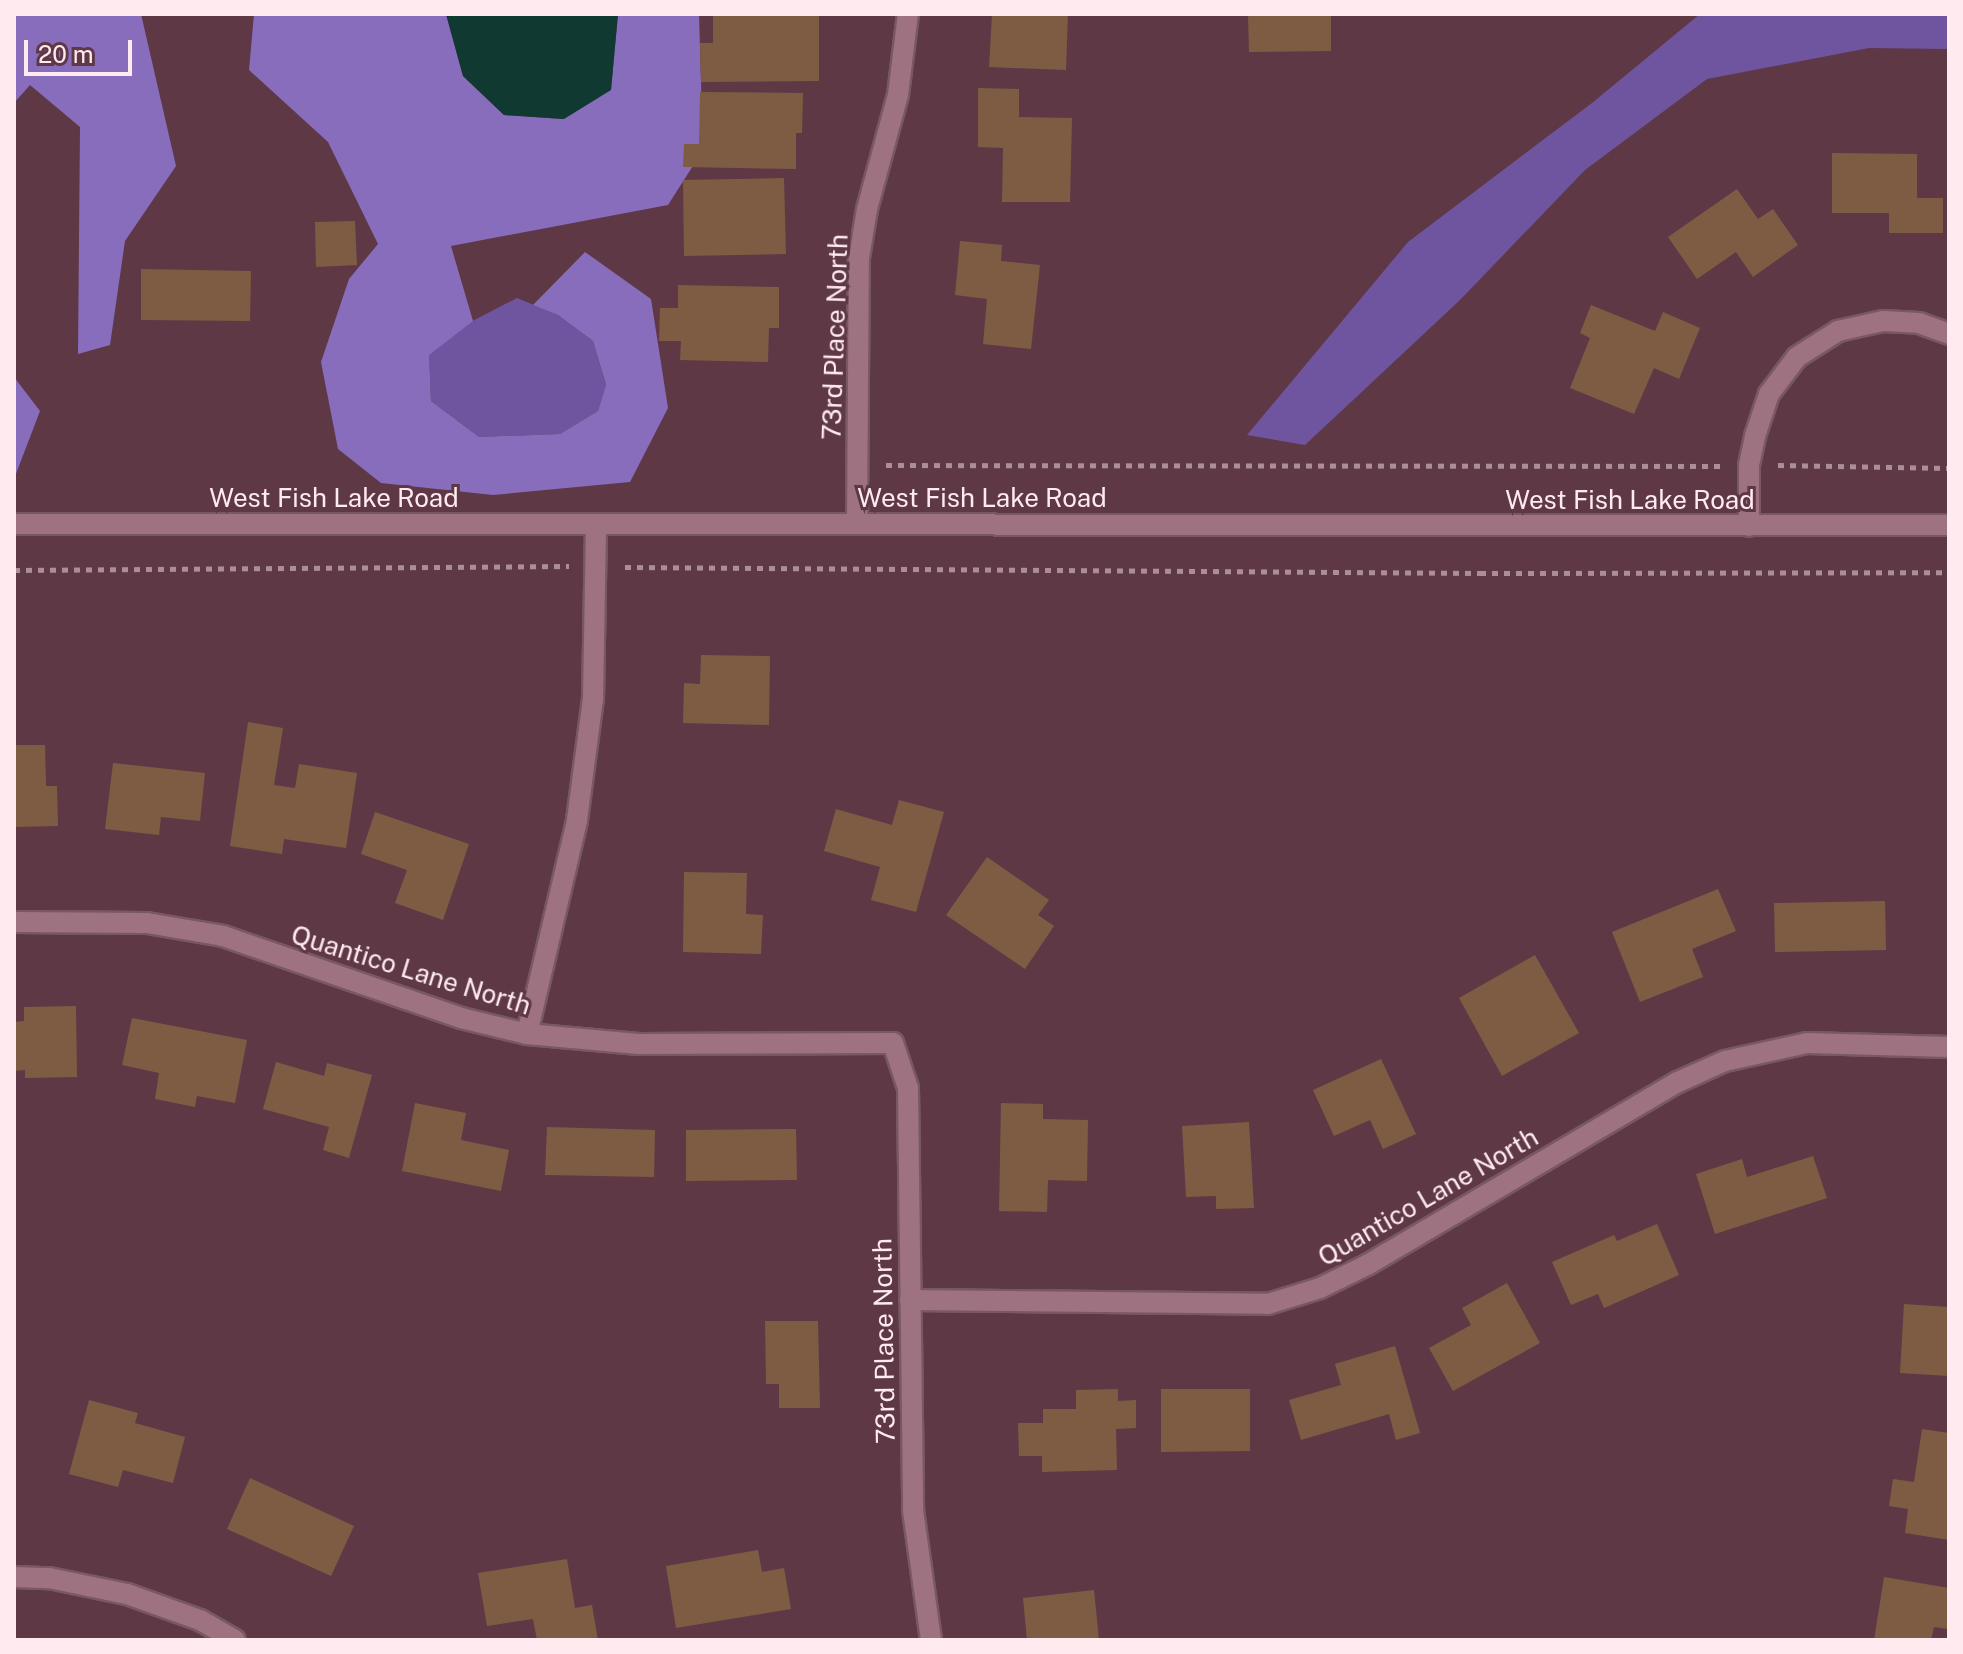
<!DOCTYPE html>
<html>
<head>
<meta charset="utf-8">
<style>
  body { margin:0 }
  #map { position:relative; width:1963px; height:1654px; overflow:hidden; background:#5f3846; font-family:"Public Sans",sans-serif }
  div>[style] { position:absolute }
  [style*='--x'] { left:calc(var(--x)*1px); top:calc(var(--y)*1px); width:calc(var(--w)*1px); rotate:calc(var(--a)*1deg) }
  .green>* { inset:0; background:#6f55a0 }
  .forest>* { inset:0; background:#886dbd }
  .water>* { inset:0; background:#0f3931 }
  .building>* { inset:0; background:#7e5c43 }
  .path>* { height:5px; margin-top:-2.5px; transform-origin:0; background:repeating-linear-gradient(90deg,#ac8e98 0 6px,transparent 0 12px) }
  .roads { filter:drop-shadow(2px 0 #785863) drop-shadow(-2px 0 #785863) drop-shadow(0 2px #785863) drop-shadow(0 -2px #785863) }
  .minor>* { height:20px; margin:-10px; padding:0 10px; transform-origin:10px; border-radius:10px; background:#9e7280 }
  .tertiary>* { height:20px; margin:-10px; padding:0 10px; transform-origin:10px; border-radius:10px; background:#9e7280 }
  span { translate:-50% -50%; white-space:nowrap; text-align:center; line-height:1.15; -webkit-text-stroke:6px #5f3846; paint-order:stroke }
  .street-label { font-size:26px; color:#ffeaf0 }
  .frame { position:absolute; inset:0; border:16px solid #ffeaf0; pointer-events:none }
  .scale { position:absolute; left:24px; top:40px; width:108px; height:36px; box-sizing:border-box; border:4px solid #ffeaf0; border-top:0; padding-left:10px; font-size:24px; line-height:28px; white-space:nowrap; color:#ffeaf0; -webkit-text-stroke:6px #5f3846; paint-order:stroke }
</style>
</head>
<body>
<div id="map">
  <div class="green">
    <i style="clip-path:polygon(1700px 14px,1949px 14px,1949px 49px,1869px 48px,1707px 79px,1585px 170px,1460px 300px,1305px 445px,1247px 435px,1408px 242px,1592px 103px)"></i>
    <i style="clip-path:polygon(517px 298px,558px 315px,593px 341px,606px 386px,598px 411px,560px 434px,479px 437px,431px 401px,429px 354px,459px 328px)"></i>
  </div>
  <div class="forest">
    <i style="clip-path:polygon(14px 14px,141px 14px,176px 166px,125px 241px,110px 345px,78px 354px,80px 127px,30px 85px,14px 103px)"></i>
    <i style="clip-path:polygon(254px 14px,446px 14px,463px 76px,504px 115px,563px 119px,611px 89px,618px 14px,699px 14px,703px 150px,668px 205px,451px 246px,473px 321px,429px 355px,431px 401px,479px 437px,560px 434px,598px 411px,606px 385px,593px 341px,558px 315px,533px 305px,585px 252px,651px 299px,668px 408px,630px 482px,493px 495px,381px 483px,338px 449px,321px 362px,349px 279px,378px 244px,328px 142px,249px 70px)"></i>
    <i style="clip-path:polygon(14px 377px,40px 411px,14px 479px)"></i>
  </div>
  <div class="water">
    <i style="clip-path:polygon(446px 14px,618px 14px,611px 90px,564px 119px,504px 115px,463px 76px)"></i>
  </div>
  <div class="building">
    <i style="clip-path:polygon(713px 14px,819px 14px,819px 81px,701px 82px,700px 43px,713px 43px)"></i>
    <i style="clip-path:polygon(992px 14px,1068px 14px,1066px 70px,989px 67px)"></i>
    <i style="clip-path:polygon(1248px 14px,1331px 14px,1331px 51px,1249px 52px)"></i>
    <i style="clip-path:polygon(978px 88px,1019px 89px,1019px 117px,1072px 118px,1070px 202px,1002px 202px,1003px 148px,978px 147px)"></i>
    <i style="clip-path:polygon(700px 92px,803px 93px,802px 133px,796px 133px,796px 169px,683px 167px,684px 144px,699px 144px)"></i>
    <i style="clip-path:polygon(1832px 153px,1917px 154px,1917px 198px,1943px 198px,1943px 233px,1889px 233px,1889px 213px,1832px 213px)"></i>
    <i style="clip-path:polygon(784px 178px,786px 254px,684px 256px,683px 180px)"></i>
    <i style="clip-path:polygon(1737px 189px,1758px 219px,1773px 209px,1798px 245px,1753px 277px,1736px 252px,1697px 279px,1668px 237px)"></i>
    <i style="clip-path:polygon(355px 221px,357px 265px,316px 267px,315px 222px)"></i>
    <i style="clip-path:polygon(960px 241px,1002px 245px,1001px 261px,1040px 265px,1031px 349px,983px 344px,987px 299px,955px 295px)"></i>
    <i style="clip-path:polygon(141px 269px,251px 271px,250px 321px,141px 320px)"></i>
    <i style="clip-path:polygon(678px 285px,779px 287px,779px 328px,769px 328px,768px 362px,680px 360px,681px 341px,659px 341px,660px 308px,678px 308px)"></i>
    <i style="clip-path:polygon(1591px 305px,1655px 331px,1663px 312px,1700px 328px,1679px 379px,1654px 368px,1634px 414px,1570px 388px,1590px 338px,1580px 333px)"></i>
    <i style="clip-path:polygon(701px 655px,770px 656px,769px 725px,683px 723px,684px 683px,700px 684px)"></i>
    <i style="clip-path:polygon(248px 722px,283px 728px,274px 785px,295px 788px,299px 764px,357px 773px,346px 848px,284px 839px,282px 854px,230px 846px)"></i>
    <i style="clip-path:polygon(14px 745px,45px 745px,46px 786px,57px 786px,58px 826px,14px 827px)"></i>
    <i style="clip-path:polygon(113px 763px,205px 773px,200px 821px,161px 817px,159px 835px,105px 829px)"></i>
    <i style="clip-path:polygon(899px 800px,944px 812px,916px 912px,871px 900px,880px 867px,824px 851px,836px 809px,892px 825px)"></i>
    <i style="clip-path:polygon(375px 812px,469px 844px,443px 920px,395px 903px,407px 870px,361px 854px)"></i>
    <i style="clip-path:polygon(987px 857px,1049px 900px,1038px 915px,1054px 926px,1025px 969px,946px 915px)"></i>
    <i style="clip-path:polygon(684px 872px,747px 873px,746px 914px,763px 915px,761px 954px,683px 952px)"></i>
    <i style="clip-path:polygon(1718px 889px,1736px 931px,1692px 949px,1703px 977px,1640px 1002px,1612px 932px)"></i>
    <i style="clip-path:polygon(1885px 901px,1886px 950px,1775px 952px,1774px 903px)"></i>
    <i style="clip-path:polygon(1535px 955px,1579px 1033px,1502px 1076px,1459px 998px)"></i>
    <i style="clip-path:polygon(76px 1006px,77px 1077px,25px 1078px,25px 1070px,14px 1071px,14px 1022px,24px 1021px,24px 1007px)"></i>
    <i style="clip-path:polygon(132px 1018px,247px 1040px,235px 1103px,197px 1096px,195px 1107px,155px 1099px,159px 1073px,122px 1065px)"></i>
    <i style="clip-path:polygon(1381px 1059px,1416px 1134px,1383px 1149px,1370px 1120px,1334px 1136px,1313px 1090px)"></i>
    <i style="clip-path:polygon(276px 1062px,324px 1076px,327px 1063px,372px 1075px,349px 1158px,323px 1150px,329px 1127px,263px 1109px)"></i>
    <i style="clip-path:polygon(415px 1103px,466px 1113px,461px 1140px,509px 1150px,501px 1191px,402px 1171px)"></i>
    <i style="clip-path:polygon(1001px 1103px,1043px 1104px,1043px 1119px,1088px 1120px,1087px 1181px,1048px 1180px,1047px 1212px,999px 1211px)"></i>
    <i style="clip-path:polygon(1249px 1122px,1254px 1208px,1216px 1209px,1216px 1196px,1186px 1197px,1182px 1126px)"></i>
    <i style="clip-path:polygon(547px 1127px,655px 1130px,654px 1177px,545px 1175px)"></i>
    <i style="clip-path:polygon(796px 1129px,797px 1180px,686px 1181px,686px 1130px)"></i>
    <i style="clip-path:polygon(1813px 1156px,1827px 1198px,1715px 1234px,1696px 1174px,1742px 1159px,1747px 1177px)"></i>
    <i style="clip-path:polygon(1657px 1224px,1679px 1275px,1604px 1308px,1598px 1294px,1571px 1305px,1552px 1262px,1614px 1235px,1617px 1241px)"></i>
    <i style="clip-path:polygon(1507px 1283px,1540px 1343px,1453px 1391px,1429px 1348px,1471px 1325px,1462px 1308px)"></i>
    <i style="clip-path:polygon(1904px 1304px,1949px 1307px,1949px 1376px,1900px 1373px)"></i>
    <i style="clip-path:polygon(765px 1321px,818px 1321px,820px 1408px,779px 1408px,779px 1384px,766px 1384px)"></i>
    <i style="clip-path:polygon(1395px 1346px,1420px 1433px,1396px 1440px,1389px 1414px,1301px 1440px,1289px 1400px,1341px 1385px,1335px 1364px)"></i>
    <i style="clip-path:polygon(1118px 1389px,1118px 1401px,1136px 1400px,1136px 1428px,1116px 1429px,1117px 1470px,1042px 1472px,1042px 1456px,1019px 1456px,1018px 1423px,1043px 1423px,1043px 1409px,1076px 1409px,1076px 1390px)"></i>
    <i style="clip-path:polygon(1161px 1389px,1250px 1389px,1250px 1451px,1161px 1452px)"></i>
    <i style="clip-path:polygon(89px 1400px,138px 1413px,135px 1423px,185px 1437px,173px 1483px,123px 1470px,118px 1487px,69px 1474px)"></i>
    <i style="clip-path:polygon(1922px 1429px,1949px 1433px,1949px 1540px,1905px 1533px,1908px 1509px,1889px 1506px,1893px 1479px,1914px 1482px)"></i>
    <i style="clip-path:polygon(250px 1478px,354px 1526px,331px 1576px,227px 1529px)"></i>
    <i style="clip-path:polygon(758px 1550px,762px 1572px,784px 1568px,791px 1609px,676px 1628px,666px 1566px)"></i>
    <i style="clip-path:polygon(567px 1559px,575px 1608px,592px 1605px,598px 1640px,537px 1640px,533px 1619px,487px 1626px,478px 1573px)"></i>
    <i style="clip-path:polygon(1884px 1577px,1949px 1588px,1948px 1629px,1934px 1627px,1931px 1640px,1874px 1640px)"></i>
    <i style="clip-path:polygon(1094px 1590px,1099px 1640px,1027px 1640px,1023px 1598px)"></i>
  </div>
  <div class="path">
    <i style="--x:886;--y:465;--w:838;--a:0.07"></i>
    <i style="--x:1778;--y:465;--w:171;--a:1"></i>
    <i style="--x:625;--y:567;--w:855;--a:0.4"></i>
    <i style="--x:1480;--y:573;--w:469;--a:-0.1"></i>
    <i style="--x:14;--y:570;--w:555;--a:-0.41"></i>
  </div>
  <div class="roads">
    <div class="minor">
      <i style="--x:857;--y:524;--w:266;--a:-89.6"></i>
      <i style="--x:859;--y:258;--w:50;--a:-80.7"></i>
      <i style="--x:867;--y:209;--w:118;--a:-74.8"></i>
      <i style="--x:898;--y:95;--w:82;--a:-83"></i>
      <i style="--x:1749;--y:526;--w:61;--a:-90"></i>
      <i style="--x:1749;--y:465;--w:30;--a:-78"></i>
      <i style="--x:1755;--y:436;--w:44;--a:-71.6"></i>
      <i style="--x:1769;--y:394;--w:46;--a:-52.9"></i>
      <i style="--x:1797;--y:357;--w:49;--a:-32.4"></i>
      <i style="--x:1838;--y:331;--w:46;--a:-12.5"></i>
      <i style="--x:1883;--y:321;--w:36;--a:3"></i>
      <i style="--x:1919;--y:323;--w:32;--a:20"></i>
      <i style="--x:14;--y:922;--w:133;--a:0.4"></i>
      <i style="--x:147;--y:923;--w:77;--a:9.7"></i>
      <i style="--x:223;--y:936;--w:252;--a:19"></i>
      <i style="--x:461;--y:1018;--w:68;--a:13.6"></i>
      <i style="--x:527;--y:1034;--w:112;--a:5.1"></i>
      <i style="--x:639;--y:1044;--w:254;--a:-0.2"></i>
      <i style="--x:893;--y:1043;--w:47;--a:71.6"></i>
      <i style="--x:908;--y:1088;--w:422;--a:89.3"></i>
      <i style="--x:913;--y:1510;--w:131;--a:82.1"></i>
      <i style="--x:527;--y:1034;--w:220;--a:-76.8"></i>
      <i style="--x:577;--y:820;--w:122;--a:-82.5"></i>
      <i style="--x:593;--y:699;--w:175;--a:-89"></i>
      <i style="--x:910;--y:1300;--w:358;--a:0.6"></i>
      <i style="--x:1268;--y:1304;--w:54;--a:-17.1"></i>
      <i style="--x:1320;--y:1288;--w:52;--a:-26.1"></i>
      <i style="--x:1367;--y:1265;--w:361;--a:-30.5"></i>
      <i style="--x:1678;--y:1082;--w:51;--a:-24.1"></i>
      <i style="--x:1725;--y:1061;--w:84;--a:-12.4"></i>
      <i style="--x:1807;--y:1043;--w:142;--a:1.6"></i>
      <i style="--x:14;--y:1577;--w:35;--a:2"></i>
      <i style="--x:49;--y:1578;--w:80;--a:11.6"></i>
      <i style="--x:127;--y:1594;--w:77;--a:19.6"></i>
      <i style="--x:200;--y:1620;--w:40;--a:29.7"></i>
    </div>
    <div class="tertiary">
      <i style="--x:14;--y:524;--w:1935;--a:0.03"></i>
    </div>
  </div>
  <div class="street-label">
    <span style="left:835px;top:337px;rotate:-88deg">73rd Place North</span>
    <span style="left:334px;top:498px">West Fish Lake Road</span>
    <span style="left:982px;top:498px">West Fish Lake Road</span>
    <span style="left:1630px;top:500px">West Fish Lake Road</span>
    <span style="left:411px;top:970px;rotate:17deg">Quantico Lane North</span>
    <span style="left:1428px;top:1197px;rotate:-30deg">Quantico Lane North</span>
    <span style="left:884px;top:1341px;rotate:-91deg">73rd Place North</span>
  </div>
  <div class="frame"></div>
  <div class="scale">20 m</div>
</div>
</body>
</html>
